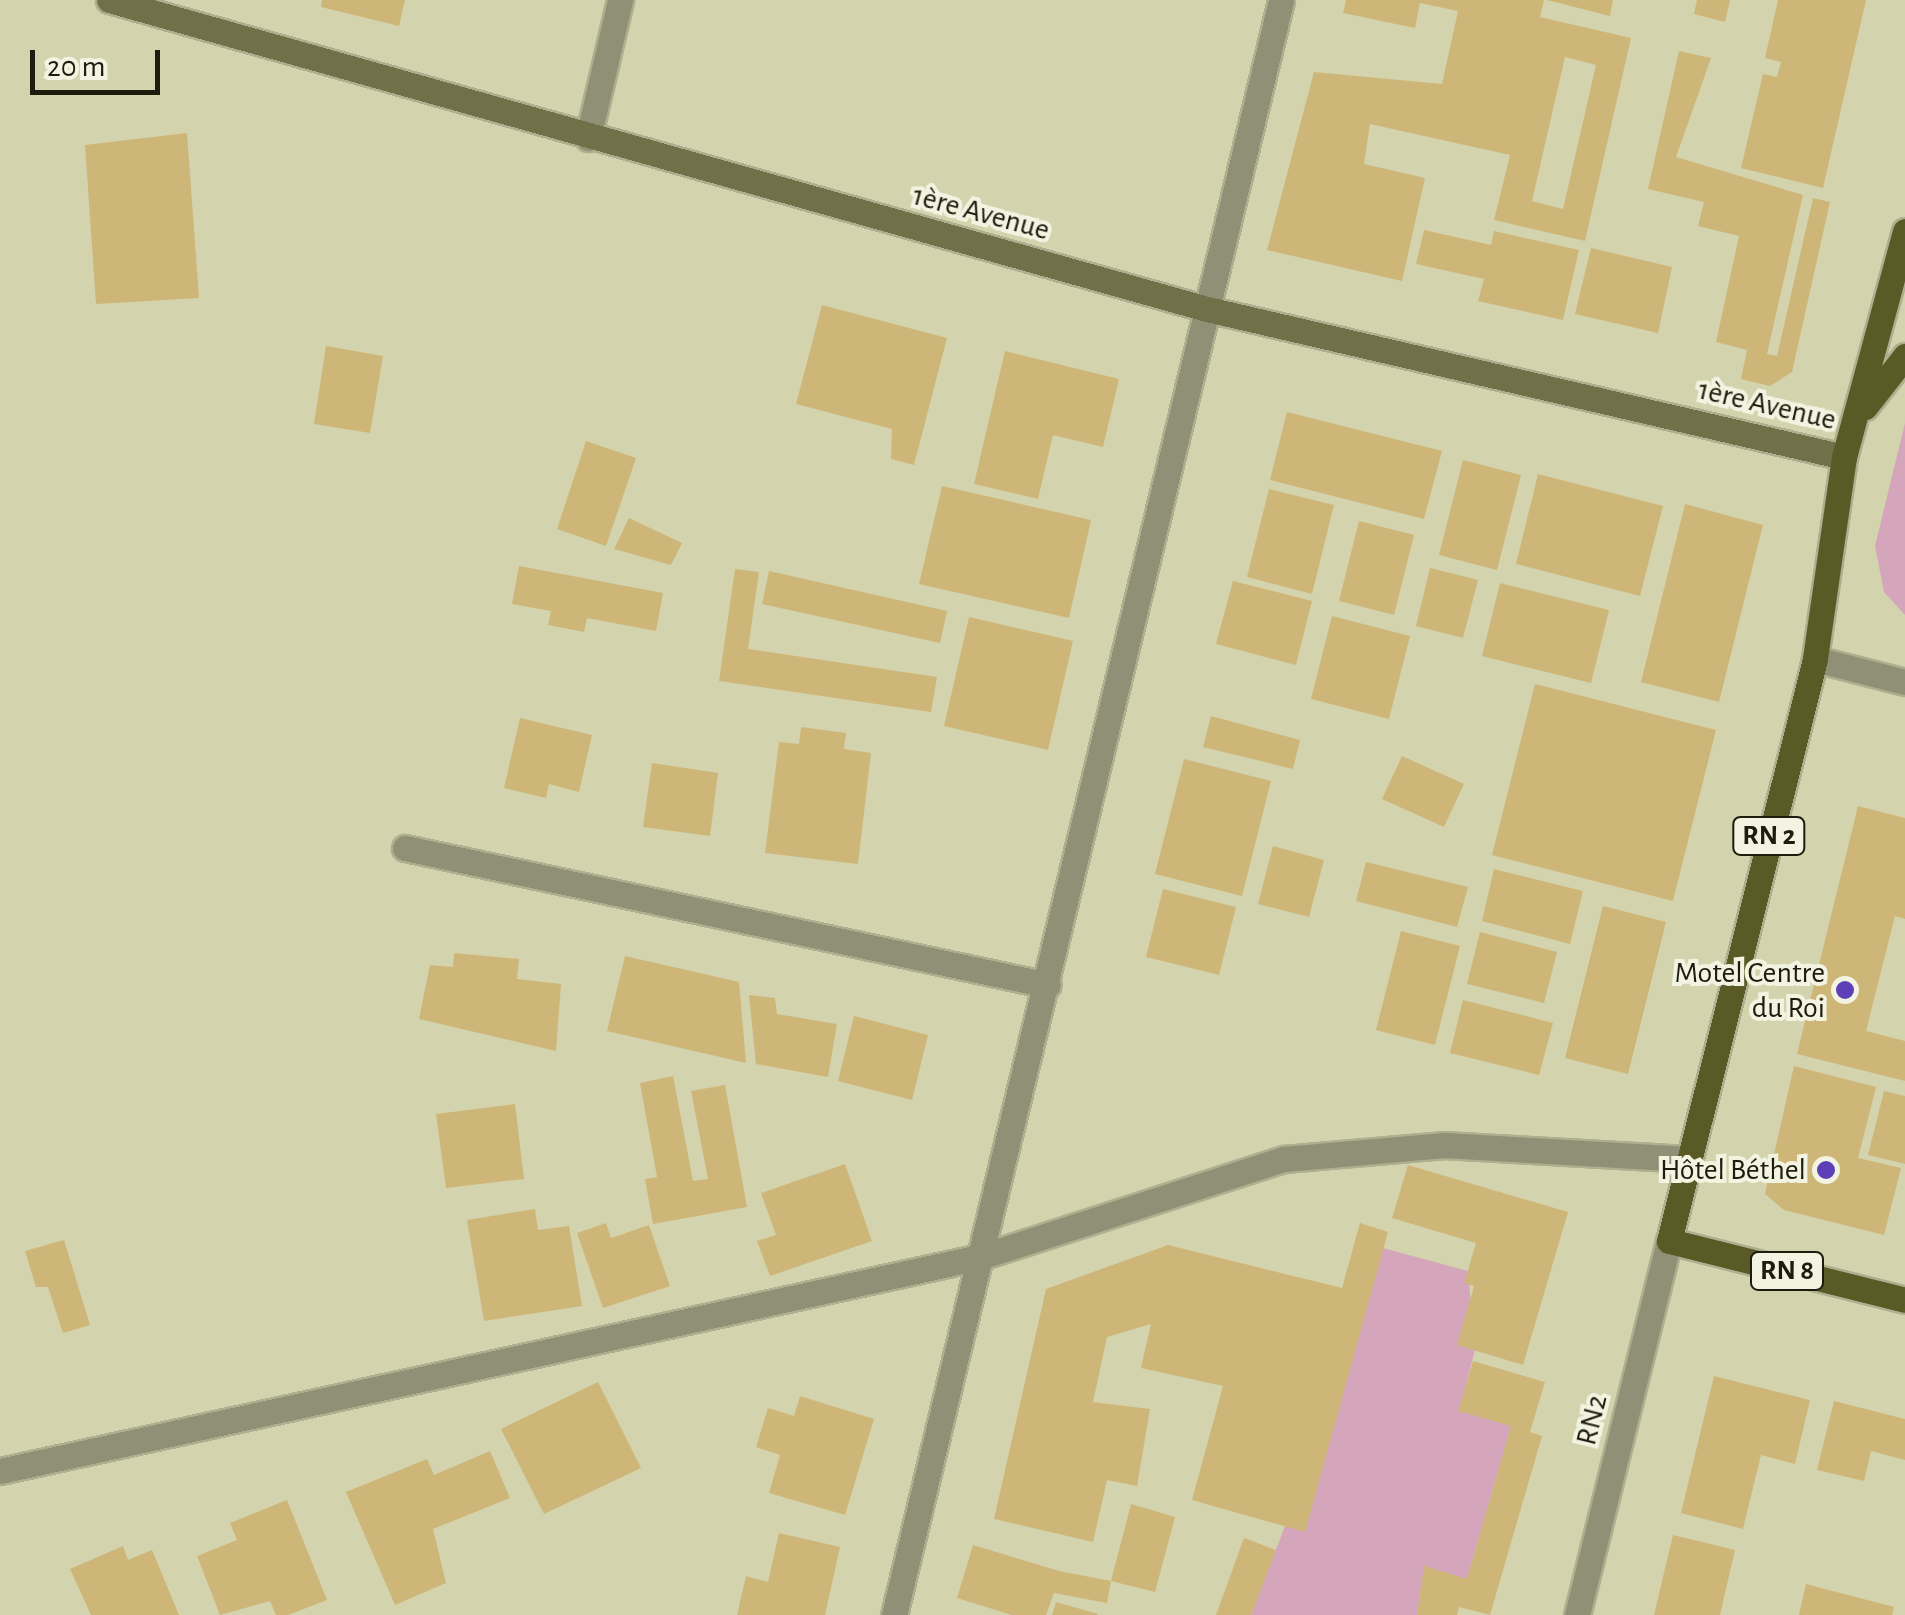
<!DOCTYPE html>
<html>
<head>
<meta charset="utf-8">
<style>
  body { margin:0 }
  #map { position:relative; width:1905px; height:1615px; overflow:hidden; background:#d3d4ae; font-family:"Alegreya Sans",sans-serif }
  div>[style] { position:absolute }
  [style*='--x'] { left:calc(var(--x)*1px); top:calc(var(--y)*1px); width:calc(var(--w)*1px); rotate:calc(var(--a)*1deg) }
  .green>* { inset:0; background:#d5a5bb }
  .building>* { inset:0; background:#ceb678 }
  .roads { filter:drop-shadow(2px 0 #aeaf8e) drop-shadow(-2px 0 #aeaf8e) drop-shadow(0 2px #aeaf8e) drop-shadow(0 -2px #aeaf8e) }
  .street>* { height:25px; margin:-12.5px; padding:0 12.5px; transform-origin:12.5px; border-radius:12.5px; background:#8f9075 }
  .secondary>* { height:25px; margin:-12.5px; padding:0 12.5px; transform-origin:12.5px; border-radius:12.5px; background:#707149 }
  .primary>* { height:25px; margin:-12.5px; padding:0 12.5px; transform-origin:12.5px; border-radius:12.5px; background:#5a5a26 }
  .dots>* { width:28px; height:28px; translate:-50% -50%; box-sizing:border-box; border:5px solid #f2f3e0; border-radius:50% }
  span { translate:-50% -50%; white-space:nowrap; text-align:center; line-height:1.15; -webkit-text-stroke:8px #f2f3e0; paint-order:stroke }
  .shield-label span { padding:2px 8px; background:#f2f3e0; border:2px solid; border-radius:8px; -webkit-text-stroke-width:0 }
  .shield-label { font-size:28px; color:#1c1d0e; font-weight:700 }
  .street-label { font-size:30px; color:#1c1d0e }
  .poi-label { font-size:30px; color:#1c1d0e }
  .right { translate:-100% -50%; text-align:right }
  .scale { position:absolute; left:30px; top:50px; width:130px; height:45px; box-sizing:border-box; border:5px solid #1c1d0e; border-top:0; padding-left:12px; font-size:30px; line-height:35px; white-space:nowrap; color:#1c1d0e; -webkit-text-stroke:8px #f2f3e0; paint-order:stroke }
</style>
</head>
<body>
<div id="map">
  <div class="green">
    <i style="clip-path:polygon(1905px 423px,1905px 615px,1884px 592px,1875px 546px)"></i>
    <i style="clip-path:polygon(1383px 1248px,1468px 1271px,1475px 1350px,1459px 1411px,1511px 1426px,1467px 1579px,1424px 1567px,1417px 1615px,1251px 1615px,1285px 1526px,1305px 1531px)"></i>
  </div>
  <div class="building">
    <i style="clip-path:polygon(322px 0,405px 0,399px 26px,321px 7px)"></i>
    <i style="clip-path:polygon(evenodd,1346px 0,1544px 0,1540px 17px,1631px 38px,1585px 241px,1494px 220px,1510px 155px,1370px 124px,1364px 164px,1425px 178px,1402px 281px,1267px 250px,1314px 72px,1442px 84px,1458px 11px,1420px 3px,1415px 28px,1343px 13px,1346px 0,1565px 57px,1596px 65px,1563px 209px,1532px 201px,1565px 57px)"></i>
    <i style="clip-path:polygon(1547px 0,1613px 0,1610px 16px)"></i>
    <i style="clip-path:polygon(1697px 0,1730px 0,1725px 22px,1694px 14px)"></i>
    <i style="clip-path:polygon(1778px 0,1866px 0,1823px 188px,1741px 168px,1763px 74px,1777px 77px,1781px 62px,1765px 58px)"></i>
    <i style="clip-path:polygon(1679px 51px,1711px 58px,1676px 157px,1803px 195px,1767px 354px,1777px 356px,1813px 198px,1830px 202px,1792px 372px,1770px 386px,1741px 379px,1747px 350px,1716px 342px,1739px 236px,1698px 226px,1704px 202px,1648px 189px)"></i>
    <i style="clip-path:polygon(187px 133px,199px 298px,96px 304px,85px 145px)"></i>
    <i style="clip-path:polygon(1424px 230px,1491px 245px,1494px 231px,1579px 250px,1563px 320px,1478px 301px,1484px 279px,1416px 264px)"></i>
    <i style="clip-path:polygon(1591px 248px,1672px 267px,1658px 333px,1575px 314px)"></i>
    <i style="clip-path:polygon(822px 305px,947px 338px,914px 465px,891px 459px,892px 429px,796px 404px)"></i>
    <i style="clip-path:polygon(326px 346px,383px 356px,370px 433px,314px 424px)"></i>
    <i style="clip-path:polygon(1005px 351px,1119px 379px,1103px 447px,1053px 435px,1038px 499px,974px 484px)"></i>
    <i style="clip-path:polygon(1287px 412px,1442px 451px,1424px 519px,1270px 480px)"></i>
    <i style="clip-path:polygon(586px 441px,636px 458px,606px 546px,557px 529px)"></i>
    <i style="clip-path:polygon(1463px 460px,1521px 475px,1497px 570px,1439px 555px)"></i>
    <i style="clip-path:polygon(1538px 474px,1663px 506px,1640px 596px,1516px 564px)"></i>
    <i style="clip-path:polygon(942px 486px,1091px 520px,1069px 618px,919px 584px)"></i>
    <i style="clip-path:polygon(1269px 489px,1334px 505px,1312px 594px,1247px 577px)"></i>
    <i style="clip-path:polygon(1685px 504px,1763px 525px,1719px 702px,1641px 682px)"></i>
    <i style="clip-path:polygon(629px 518px,682px 543px,671px 565px,614px 549px)"></i>
    <i style="clip-path:polygon(1359px 521px,1414px 535px,1394px 615px,1339px 601px)"></i>
    <i style="clip-path:polygon(519px 566px,663px 593px,656px 631px,587px 618px,584px 632px,548px 625px,551px 611px,512px 604px)"></i>
    <i style="clip-path:polygon(1430px 568px,1478px 580px,1463px 638px,1416px 626px)"></i>
    <i style="clip-path:polygon(735px 569px,759px 572px,748px 649px,937px 677px,931px 712px,719px 681px)"></i>
    <i style="clip-path:polygon(769px 571px,947px 611px,940px 643px,762px 604px)"></i>
    <i style="clip-path:polygon(1233px 581px,1312px 601px,1296px 665px,1216px 644px)"></i>
    <i style="clip-path:polygon(1500px 583px,1609px 610px,1591px 683px,1482px 656px)"></i>
    <i style="clip-path:polygon(1332px 616px,1410px 636px,1389px 719px,1311px 699px)"></i>
    <i style="clip-path:polygon(969px 617px,1073px 641px,1048px 750px,944px 726px)"></i>
    <i style="clip-path:polygon(1535px 684px,1716px 730px,1673px 901px,1492px 855px)"></i>
    <i style="clip-path:polygon(1211px 716px,1300px 740px,1293px 769px,1203px 747px)"></i>
    <i style="clip-path:polygon(520px 718px,592px 735px,579px 792px,549px 784px,546px 798px,504px 788px)"></i>
    <i style="clip-path:polygon(801px 727px,846px 733px,844px 749px,871px 753px,858px 864px,765px 853px,779px 742px,799px 744px)"></i>
    <i style="clip-path:polygon(1402px 756px,1464px 784px,1444px 827px,1382px 799px)"></i>
    <i style="clip-path:polygon(1184px 759px,1271px 781px,1242px 896px,1155px 874px)"></i>
    <i style="clip-path:polygon(652px 763px,718px 773px,710px 836px,643px 827px)"></i>
    <i style="clip-path:polygon(1858px 806px,1905px 818px,1905px 919px,1895px 916px,1866px 1031px,1905px 1041px,1905px 1081px,1797px 1054px)"></i>
    <i style="clip-path:polygon(1273px 846px,1324px 860px,1309px 917px,1258px 904px)"></i>
    <i style="clip-path:polygon(1366px 862px,1468px 887px,1457px 927px,1356px 901px)"></i>
    <i style="clip-path:polygon(1494px 869px,1583px 891px,1570px 944px,1482px 921px)"></i>
    <i style="clip-path:polygon(1163px 889px,1236px 907px,1219px 975px,1146px 957px)"></i>
    <i style="clip-path:polygon(1603px 906px,1666px 922px,1628px 1074px,1565px 1058px)"></i>
    <i style="clip-path:polygon(1401px 931px,1460px 946px,1435px 1045px,1376px 1030px)"></i>
    <i style="clip-path:polygon(1480px 932px,1557px 952px,1544px 1003px,1467px 984px)"></i>
    <i style="clip-path:polygon(454px 953px,519px 959px,517px 979px,561px 984px,556px 1051px,419px 1019px,430px 965px,453px 967px)"></i>
    <i style="clip-path:polygon(625px 956px,739px 982px,746px 1063px,607px 1031px)"></i>
    <i style="clip-path:polygon(749px 995px,775px 998px,777px 1014px,837px 1024px,828px 1077px,756px 1064px)"></i>
    <i style="clip-path:polygon(1463px 1000px,1553px 1023px,1539px 1075px,1450px 1053px)"></i>
    <i style="clip-path:polygon(854px 1016px,928px 1035px,912px 1100px,838px 1081px)"></i>
    <i style="clip-path:polygon(1794px 1066px,1876px 1087px,1858px 1158px,1901px 1168px,1884px 1235px,1784px 1210px,1765px 1194px)"></i>
    <i style="clip-path:polygon(673px 1076px,693px 1181px,708px 1179px,691px 1091px,725px 1085px,747px 1207px,653px 1224px,645px 1179px,657px 1177px,640px 1083px)"></i>
    <i style="clip-path:polygon(1884px 1091px,1905px 1096px,1905px 1164px,1868px 1155px)"></i>
    <i style="clip-path:polygon(515px 1104px,524px 1179px,446px 1188px,436px 1114px)"></i>
    <i style="clip-path:polygon(845px 1164px,872px 1241px,770px 1276px,757px 1241px,776px 1235px,761px 1193px)"></i>
    <i style="clip-path:polygon(1408px 1165px,1568px 1212px,1523px 1365px,1457px 1345px,1474px 1286px,1464px 1283px,1476px 1243px,1392px 1218px)"></i>
    <i style="clip-path:polygon(535px 1209px,538px 1230px,569px 1226px,582px 1306px,484px 1321px,467px 1220px)"></i>
    <i style="clip-path:polygon(606px 1223px,611px 1238px,649px 1225px,670px 1286px,603px 1308px,577px 1233px)"></i>
    <i style="clip-path:polygon(1360px 1223px,1388px 1232px,1305px 1532px,1192px 1500px,1223px 1386px,1141px 1368px,1151px 1324px,1107px 1337px,1093px 1402px,1150px 1409px,1137px 1486px,1107px 1480px,1093px 1542px,994px 1519px,1046px 1289px,1168px 1245px,1342px 1288px)"></i>
    <i style="clip-path:polygon(64px 1240px,90px 1325px,63px 1333px,48px 1287px,36px 1287px,25px 1251px)"></i>
    <i style="clip-path:polygon(1473px 1361px,1545px 1382px,1530px 1432px,1542px 1436px,1490px 1615px,1459px 1607px,1457px 1615px,1417px 1615px,1424px 1566px,1467px 1579px,1511px 1426px,1458px 1411px)"></i>
    <i style="clip-path:polygon(1714px 1376px,1810px 1400px,1795px 1464px,1761px 1455px,1743px 1529px,1681px 1513px)"></i>
    <i style="clip-path:polygon(598px 1382px,641px 1468px,544px 1514px,501px 1429px)"></i>
    <i style="clip-path:polygon(800px 1396px,874px 1419px,845px 1515px,769px 1493px,780px 1455px,756px 1447px,768px 1408px,794px 1416px)"></i>
    <i style="clip-path:polygon(1834px 1401px,1905px 1419px,1905px 1460px,1871px 1451px,1864px 1481px,1817px 1470px)"></i>
    <i style="clip-path:polygon(490px 1451px,510px 1498px,433px 1529px,446px 1583px,395px 1605px,346px 1492px,427px 1459px,434px 1475px)"></i>
    <i style="clip-path:polygon(287px 1500px,327px 1600px,288px 1615px,276px 1615px,270px 1601px,220px 1615px,197px 1556px,237px 1540px,230px 1523px)"></i>
    <i style="clip-path:polygon(1131px 1504px,1175px 1517px,1155px 1592px,1111px 1581px,1107px 1603px,1054px 1593px,1046px 1615px,1012px 1615px,957px 1598px,973px 1545px,1059px 1571px,1111px 1581px)"></i>
    <i style="clip-path:polygon(779px 1533px,840px 1547px,825px 1615px,737px 1615px,746px 1576px,768px 1582px)"></i>
    <i style="clip-path:polygon(1673px 1535px,1735px 1550px,1720px 1615px,1654px 1615px)"></i>
    <i style="clip-path:polygon(1244px 1538px,1276px 1550px,1251px 1615px,1216px 1615px)"></i>
    <i style="clip-path:polygon(123px 1546px,128px 1560px,152px 1550px,179px 1615px,91px 1615px,70px 1569px)"></i>
    <i style="clip-path:polygon(1806px 1584px,1894px 1607px,1892px 1615px,1799px 1615px)"></i>
    <i style="clip-path:polygon(1056px 1602px,1098px 1614px,1098px 1615px,1052px 1615px)"></i>
  </div>
  <div class="roads">
    <div class="street">
      <i style="--x:588;--y:138;--w:142;--a:-76.9"></i>
      <i style="--x:1815;--y:659;--w:93;--a:14.3"></i>
      <i style="--x:405;--y:848;--w:657;--a:12.03"></i>
      <i style="--x:0;--y:1471;--w:1003;--a:-12.32"></i>
      <i style="--x:980;--y:1257;--w:319;--a:-17.9"></i>
      <i style="--x:1284;--y:1159;--w:161;--a:-5"></i>
      <i style="--x:1444;--y:1145;--w:240;--a:3.3"></i>
      <i style="--x:894;--y:1615;--w:1661;--a:-76.52"></i>
      <i style="--x:1577;--y:1615;--w:385;--a:-76.2"></i>
    </div>
    <div class="secondary">
      <i style="--x:109;--y:0;--w:1141;--a:15.72"></i>
      <i style="--x:1207;--y:309;--w:654;--a:13.08"></i>
    </div>
    <div class="primary">
      <i style="--x:1905;--y:231;--w:234;--a:105.1"></i>
      <i style="--x:1844;--y:457;--w:204;--a:98.2"></i>
      <i style="--x:1815;--y:659;--w:600;--a:104.08"></i>
      <i style="--x:1669;--y:1241;--w:243;--a:14"></i>
      <i style="--x:1865;--y:407;--w:65;--a:-51.9"></i>
    </div>
  </div>
  <div class="dots">
    <i style="left:1845px;top:990px;background:#5d3fb7"></i>
    <i style="left:1826px;top:1170px;background:#5d3fb7"></i>
  </div>
  <div class="shield-label">
    <span style="left:1769px;top:836px">RN 2</span>
    <span style="left:1787px;top:1271px">RN 8</span>
  </div>
  <div class="street-label">
    <span style="left:981px;top:213px;rotate:15deg">1ère Avenue</span>
    <span style="left:1767px;top:405px;rotate:13deg">1ère Avenue</span>
    <span style="left:1592px;top:1420px;rotate:-76deg">RN2</span>
  </div>
  <div class="poi-label">
    <span class="right" style="left:1825px;top:990px">Motel Centre<br>du Roi</span>
    <span class="right" style="left:1806px;top:1170px">Hôtel Béthel</span>
  </div>
  <div class="scale">20 m</div>
</div>
</body>
</html>
